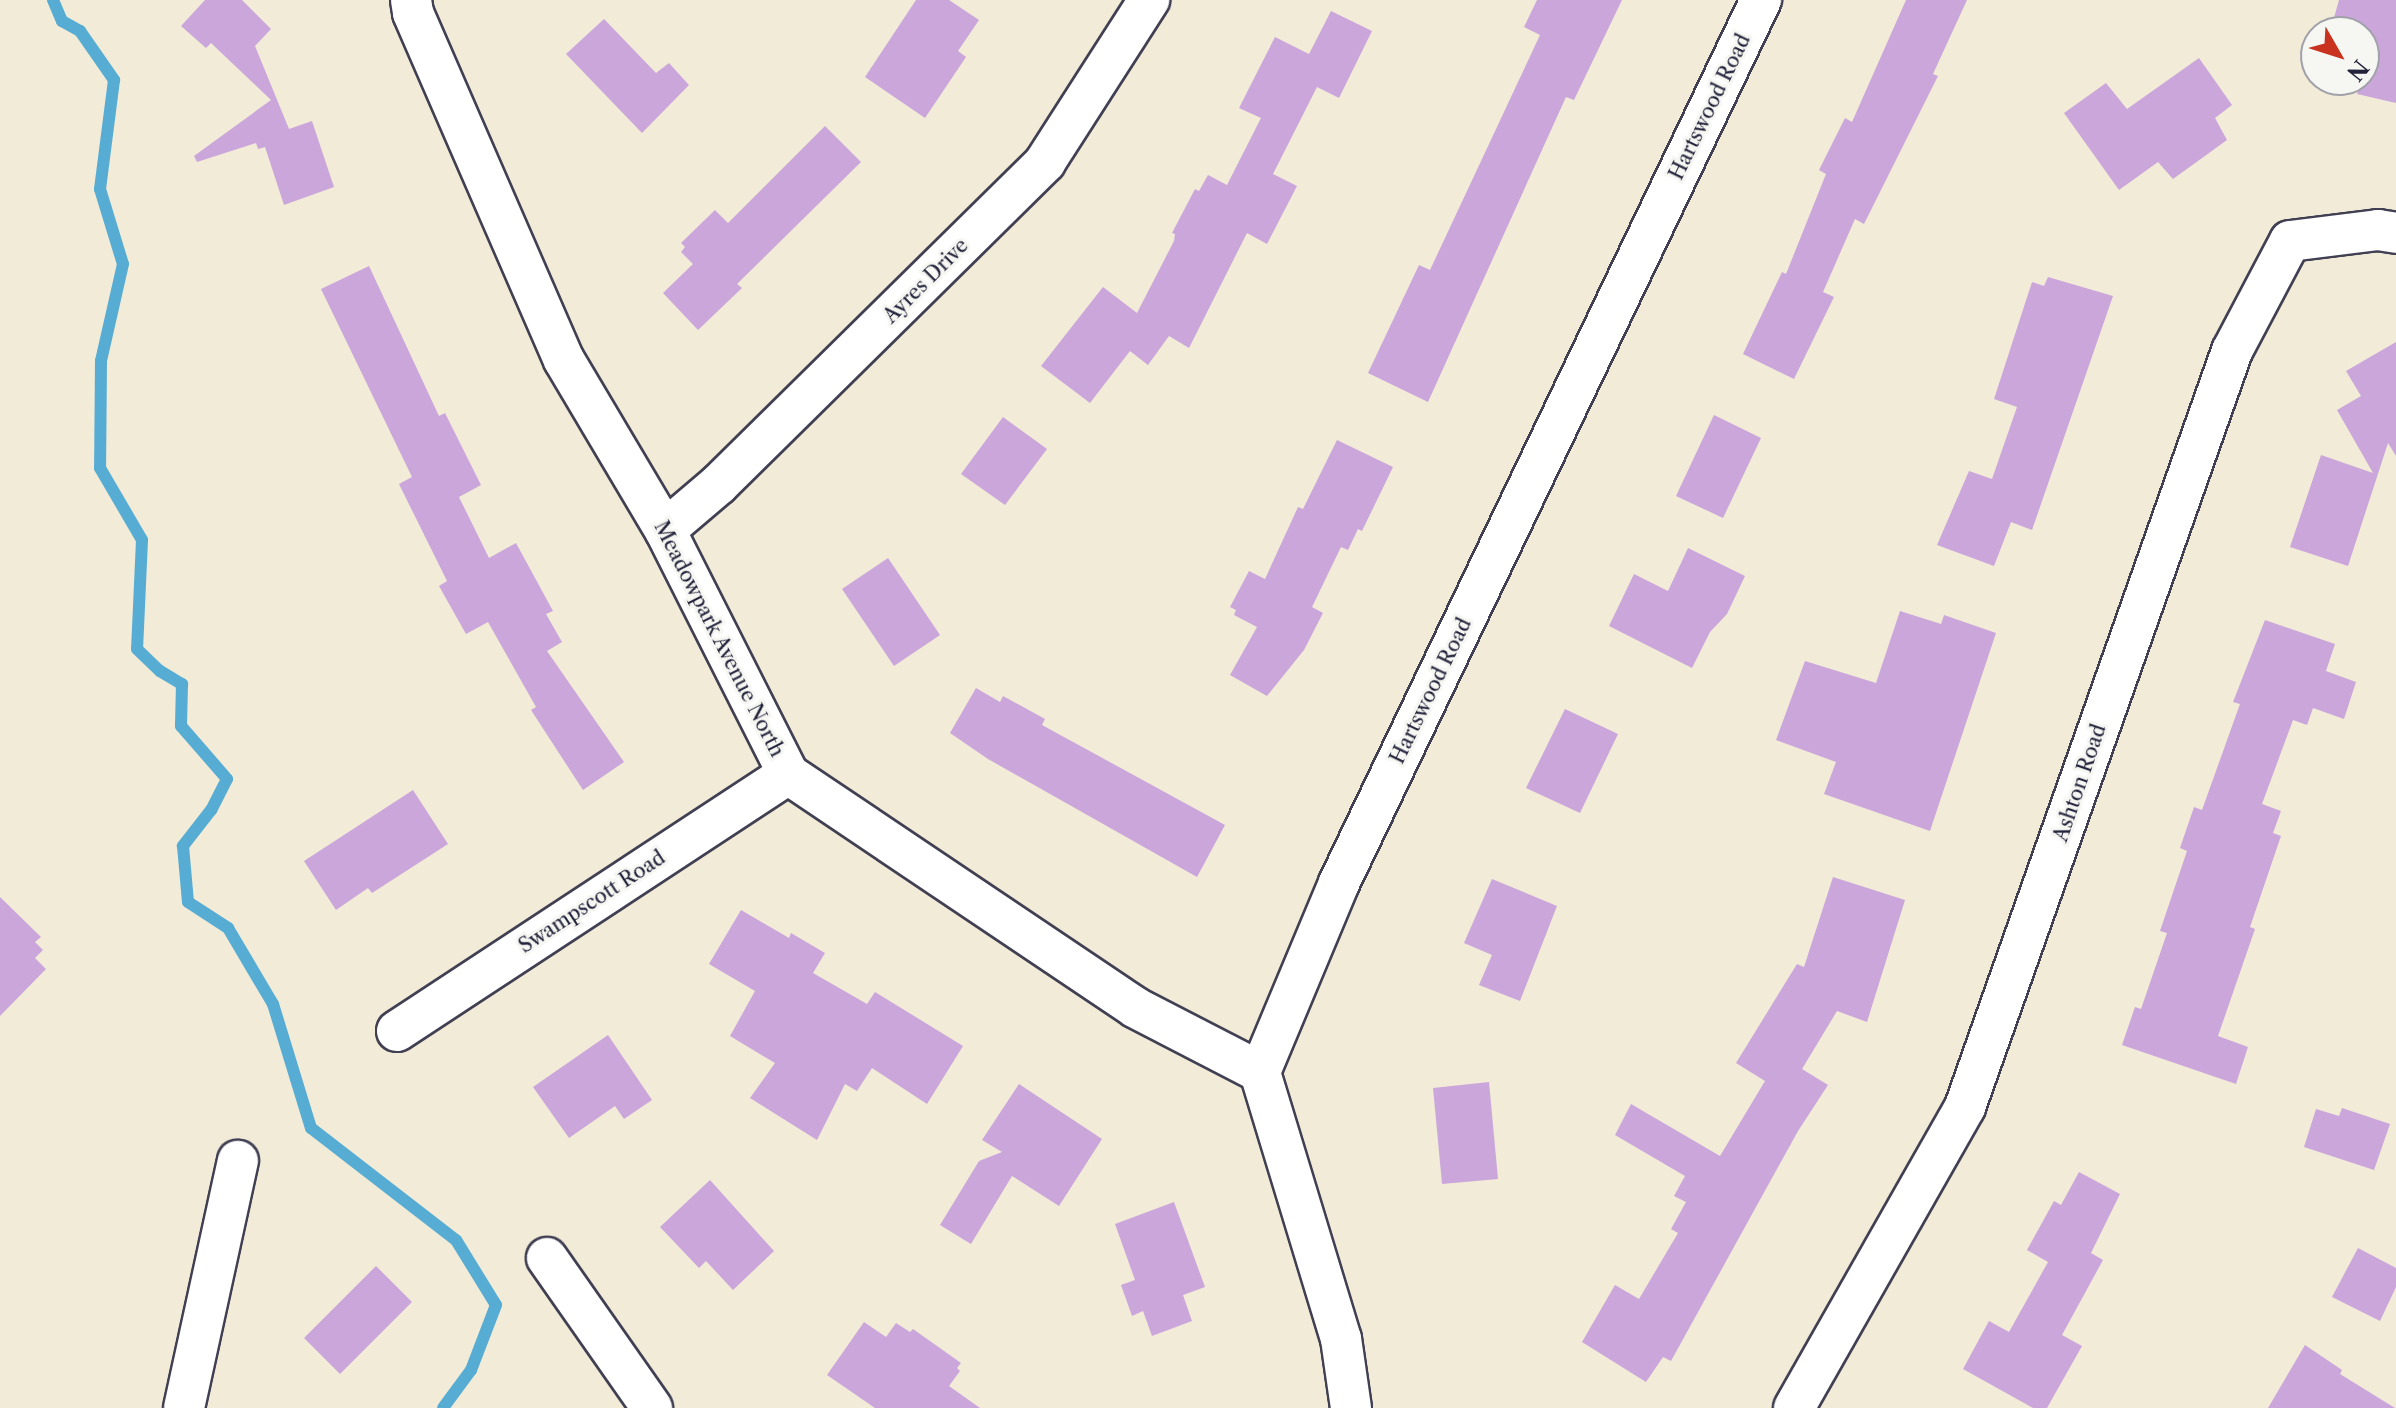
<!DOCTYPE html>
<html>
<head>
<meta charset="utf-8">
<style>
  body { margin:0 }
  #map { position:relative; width:2396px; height:1408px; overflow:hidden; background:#f1ebd8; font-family:"Libre Caslon Text",serif }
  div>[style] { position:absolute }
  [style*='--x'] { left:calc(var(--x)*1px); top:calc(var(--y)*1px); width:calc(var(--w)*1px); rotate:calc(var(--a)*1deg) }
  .stream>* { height:12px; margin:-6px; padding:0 6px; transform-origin:6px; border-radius:6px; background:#57acd3 }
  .building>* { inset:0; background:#cba6db }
  .roads { filter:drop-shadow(2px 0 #414053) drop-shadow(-2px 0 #414053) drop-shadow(0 2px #414053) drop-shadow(0 -2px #414053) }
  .minor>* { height:40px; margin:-20px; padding:0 20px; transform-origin:20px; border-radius:20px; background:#fff }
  span { translate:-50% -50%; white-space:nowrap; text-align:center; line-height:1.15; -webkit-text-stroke:6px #f6f6f2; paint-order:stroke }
  .street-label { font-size:20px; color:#22223b }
  .north { position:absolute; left:2300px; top:16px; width:80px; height:80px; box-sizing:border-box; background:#f6f6f2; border:2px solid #a1a1a9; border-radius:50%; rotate:129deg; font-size:22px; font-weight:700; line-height:32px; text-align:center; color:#22223b }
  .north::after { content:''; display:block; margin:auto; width:28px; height:36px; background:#c8321e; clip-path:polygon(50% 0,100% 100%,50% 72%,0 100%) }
</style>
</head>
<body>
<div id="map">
  <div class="stream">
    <i style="--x:53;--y:0;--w:23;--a:67"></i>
    <i style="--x:62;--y:21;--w:21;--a:29"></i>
    <i style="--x:80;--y:31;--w:60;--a:55.2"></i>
    <i style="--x:114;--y:80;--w:110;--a:97.3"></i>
    <i style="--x:100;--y:189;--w:78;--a:73"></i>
    <i style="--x:123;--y:264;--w:99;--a:102.8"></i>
    <i style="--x:101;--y:361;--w:107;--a:90.5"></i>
    <i style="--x:100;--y:468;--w:83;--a:59.7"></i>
    <i style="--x:142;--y:540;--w:109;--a:92.6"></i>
    <i style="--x:137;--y:649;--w:32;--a:44"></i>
    <i style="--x:160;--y:671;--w:26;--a:31"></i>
    <i style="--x:182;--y:684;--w:42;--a:91.4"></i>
    <i style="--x:181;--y:726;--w:70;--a:49"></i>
    <i style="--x:227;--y:779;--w:35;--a:117"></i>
    <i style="--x:211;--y:810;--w:46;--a:127.9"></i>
    <i style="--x:183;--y:846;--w:56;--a:84.9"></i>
    <i style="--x:188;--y:902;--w:48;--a:33"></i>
    <i style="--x:228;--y:928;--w:88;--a:59.4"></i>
    <i style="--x:273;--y:1004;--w:130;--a:73"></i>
    <i style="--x:311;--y:1128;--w:183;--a:37.7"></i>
    <i style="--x:456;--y:1240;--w:76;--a:58.4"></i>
    <i style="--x:496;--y:1305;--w:70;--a:111"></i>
    <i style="--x:471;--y:1370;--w:47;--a:126.4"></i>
  </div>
  <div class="building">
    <i style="clip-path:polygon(205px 0,242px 0,271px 29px,255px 46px,289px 129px,312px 121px,334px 187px,284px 205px,265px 147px,258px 149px,256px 143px,197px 162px,194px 156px,271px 100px,211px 43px,206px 48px,181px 26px)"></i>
    <i style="clip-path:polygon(916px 0,949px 0,979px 20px,958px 51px,966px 57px,925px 118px,865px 77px)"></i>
    <i style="clip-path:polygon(1537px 0,1622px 0,1574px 100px,1566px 97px,1428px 402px,1368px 373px,1419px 265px,1430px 270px,1540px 35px,1524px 27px)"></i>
    <i style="clip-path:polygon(1906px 0,1967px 0,1933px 74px,1938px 76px,1864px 224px,1855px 219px,1823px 292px,1834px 297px,1794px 379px,1743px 354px,1782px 272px,1786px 274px,1826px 174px,1819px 170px,1845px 118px,1852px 122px)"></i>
    <i style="clip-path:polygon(2339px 0,2396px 0,2396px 103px,2357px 94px,2360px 83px,2350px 80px,2364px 80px,2364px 32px,2330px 32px)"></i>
    <i style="clip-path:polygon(1331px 11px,1372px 31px,1339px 98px,1317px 87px,1273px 174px,1297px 186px,1267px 244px,1247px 233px,1189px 348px,1169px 336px,1148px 365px,1130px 351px,1090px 403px,1041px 366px,1103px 287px,1137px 313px,1174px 241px,1175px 234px,1172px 233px,1195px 189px,1199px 191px,1208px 175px,1227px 185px,1261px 118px,1239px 108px,1275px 37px,1309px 54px)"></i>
    <i style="clip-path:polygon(604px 19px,656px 73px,669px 63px,689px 85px,642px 133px,566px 54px)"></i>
    <i style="clip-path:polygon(2199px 58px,2232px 105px,2215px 118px,2227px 140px,2173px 179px,2158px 162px,2119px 190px,2064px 113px,2106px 83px,2127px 109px)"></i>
    <i style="clip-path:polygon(825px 126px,861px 162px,737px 284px,742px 288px,698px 330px,663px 293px,693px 264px,681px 252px,685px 247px,681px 243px,715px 210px,728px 223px)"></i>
    <i style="clip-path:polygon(369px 266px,439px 416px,445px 413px,481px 485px,459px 497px,489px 558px,516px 543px,553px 611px,546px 614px,562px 642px,547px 651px,624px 762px,583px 790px,531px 710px,536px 707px,488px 622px,466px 634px,439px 586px,447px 581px,399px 484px,412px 477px,321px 289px)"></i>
    <i style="clip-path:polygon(2048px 277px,2113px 296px,2032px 530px,2011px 522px,1994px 566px,1937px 545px,1969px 471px,1992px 479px,2017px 407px,1994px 399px,2032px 282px,2044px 286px)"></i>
    <i style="clip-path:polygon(2396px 342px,2396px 456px,2388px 443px,2348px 566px,2290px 547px,2321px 455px,2373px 473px,2337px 410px,2361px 396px,2346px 371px)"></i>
    <i style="clip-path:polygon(1714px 415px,1761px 438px,1723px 518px,1676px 496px)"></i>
    <i style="clip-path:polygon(1003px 417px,1047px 449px,1005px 505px,961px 474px)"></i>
    <i style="clip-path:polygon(1337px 440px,1393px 467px,1362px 531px,1358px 529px,1348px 550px,1341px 547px,1312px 607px,1323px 613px,1304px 650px,1267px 696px,1230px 675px,1257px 627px,1234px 615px,1236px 610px,1230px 607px,1249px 571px,1265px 579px,1298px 507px,1303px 509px)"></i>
    <i style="clip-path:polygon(1688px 548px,1745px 576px,1727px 614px,1710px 632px,1692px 668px,1609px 626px,1634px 574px,1668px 591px)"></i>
    <i style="clip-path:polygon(888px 558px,940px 635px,894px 666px,842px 589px)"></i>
    <i style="clip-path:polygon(1900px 611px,1941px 624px,1944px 615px,1996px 633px,1930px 831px,1824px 794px,1836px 762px,1776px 740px,1805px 661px,1876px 683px)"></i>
    <i style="clip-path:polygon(2265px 620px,2335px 644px,2326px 671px,2356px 682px,2344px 719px,2313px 708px,2307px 725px,2293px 720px,2262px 804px,2281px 811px,2273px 833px,2281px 836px,2250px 927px,2255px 929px,2218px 1036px,2248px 1047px,2236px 1084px,2122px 1045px,2135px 1007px,2141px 1009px,2167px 933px,2160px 931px,2187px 851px,2180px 848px,2194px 807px,2202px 810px,2240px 704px,2233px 702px)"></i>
    <i style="clip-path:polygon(976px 688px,1000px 702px,1003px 696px,1045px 719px,1042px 725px,1225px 825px,1197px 877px,988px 759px,950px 733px)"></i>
    <i style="clip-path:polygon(1565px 709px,1618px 734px,1580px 813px,1526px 788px)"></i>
    <i style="clip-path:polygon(413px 790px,448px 844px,372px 893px,368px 888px,336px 910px,304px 861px)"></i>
    <i style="clip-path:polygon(1833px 877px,1905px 900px,1867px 1022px,1837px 1011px,1802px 1069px,1828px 1085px,1798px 1131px,1671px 1361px,1663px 1357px,1646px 1382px,1582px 1342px,1615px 1285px,1639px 1299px,1678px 1233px,1671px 1229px,1686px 1202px,1674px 1196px,1685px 1176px,1615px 1135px,1631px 1104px,1720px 1156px,1765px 1081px,1736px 1063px,1797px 964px,1804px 967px)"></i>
    <i style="clip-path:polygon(1492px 879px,1557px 906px,1520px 1001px,1479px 985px,1492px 955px,1464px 943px)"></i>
    <i style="clip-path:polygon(0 897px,41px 937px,35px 942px,43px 950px,35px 958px,46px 969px,0 1016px)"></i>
    <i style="clip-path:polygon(741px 910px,789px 938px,791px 933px,825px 953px,813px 973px,867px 1004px,875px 992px,963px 1046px,927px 1104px,872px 1068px,857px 1091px,845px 1084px,817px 1140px,750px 1098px,775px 1063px,730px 1036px,755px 991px,709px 964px)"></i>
    <i style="clip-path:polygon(608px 1035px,652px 1100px,624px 1119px,615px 1106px,569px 1138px,533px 1087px)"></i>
    <i style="clip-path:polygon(1489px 1082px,1498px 1179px,1442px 1184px,1433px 1088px)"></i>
    <i style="clip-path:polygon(1019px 1084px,1102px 1139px,1059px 1206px,1012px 1176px,971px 1244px,940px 1225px,979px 1161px,1002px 1152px,982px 1140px)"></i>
    <i style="clip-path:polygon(2342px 1108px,2390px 1124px,2374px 1170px,2304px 1147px,2316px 1109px,2339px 1116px)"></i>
    <i style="clip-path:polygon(2079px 1172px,2120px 1194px,2091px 1253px,2103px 1260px,2062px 1335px,2082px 1346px,2047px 1408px,2033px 1408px,1963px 1369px,1989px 1321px,2009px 1332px,2048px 1262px,2027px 1250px,2054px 1201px,2061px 1205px)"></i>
    <i style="clip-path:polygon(710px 1180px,774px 1251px,733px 1290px,706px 1261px,699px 1268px,660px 1227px)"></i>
    <i style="clip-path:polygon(1174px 1202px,1205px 1287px,1183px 1295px,1192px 1321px,1152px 1336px,1143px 1311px,1132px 1316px,1121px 1285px,1135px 1280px,1115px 1224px)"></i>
    <i style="clip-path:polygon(2358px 1248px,2396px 1268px,2396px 1287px,2380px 1321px,2332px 1297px)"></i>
    <i style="clip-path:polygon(376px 1266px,412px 1302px,340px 1374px,304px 1338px)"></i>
    <i style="clip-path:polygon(864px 1322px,886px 1337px,896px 1323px,910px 1332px,913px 1329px,961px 1363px,957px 1368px,960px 1371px,949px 1386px,980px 1408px,875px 1408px,827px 1375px)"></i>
    <i style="clip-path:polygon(2305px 1345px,2342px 1370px,2340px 1374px,2395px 1408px,2268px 1408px)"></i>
  </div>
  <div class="roads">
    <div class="minor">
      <i style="--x:411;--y:0;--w:13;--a:81"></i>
      <i style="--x:413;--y:13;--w:378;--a:66.5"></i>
      <i style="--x:564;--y:360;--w:198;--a:59.3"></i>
      <i style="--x:665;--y:530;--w:273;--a:63.2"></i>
      <i style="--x:788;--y:774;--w:419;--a:33.9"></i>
      <i style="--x:1136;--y:1008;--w:140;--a:27.3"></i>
      <i style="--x:665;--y:530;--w:71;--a:-40.4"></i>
      <i style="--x:719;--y:484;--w:458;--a:-44.6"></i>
      <i style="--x:1045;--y:162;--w:193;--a:-57.3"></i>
      <i style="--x:397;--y:1031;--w:468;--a:-33.3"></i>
      <i style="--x:547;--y:1258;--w:183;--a:55"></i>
      <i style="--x:184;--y:1408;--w:253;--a:-77.7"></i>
      <i style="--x:1351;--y:1408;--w:70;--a:-98.2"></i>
      <i style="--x:1341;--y:1339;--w:279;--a:-106.9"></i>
      <i style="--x:1260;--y:1072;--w:205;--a:-67.3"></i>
      <i style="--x:1339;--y:883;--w:979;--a:-64.46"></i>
      <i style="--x:1794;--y:1408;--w:346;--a:-60.4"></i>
      <i style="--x:1965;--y:1107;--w:802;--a:-70.55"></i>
      <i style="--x:2232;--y:351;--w:124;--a:-62.2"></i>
      <i style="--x:2290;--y:241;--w:89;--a:-7.1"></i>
      <i style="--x:2378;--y:230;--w:18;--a:9"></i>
    </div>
  </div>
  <div class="street-label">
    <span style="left:1710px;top:107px;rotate:-64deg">Hartswood Road</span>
    <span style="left:926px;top:281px;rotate:-45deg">Ayres Drive</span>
    <span style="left:719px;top:639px;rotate:63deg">Meadowpark Avenue North</span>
    <span style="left:1431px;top:691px;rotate:-64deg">Hartswood Road</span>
    <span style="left:2080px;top:783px;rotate:-71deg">Ashton Road</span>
    <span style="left:592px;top:902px;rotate:-33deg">Swampscott Road</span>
  </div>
  <div class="north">N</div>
</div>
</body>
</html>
